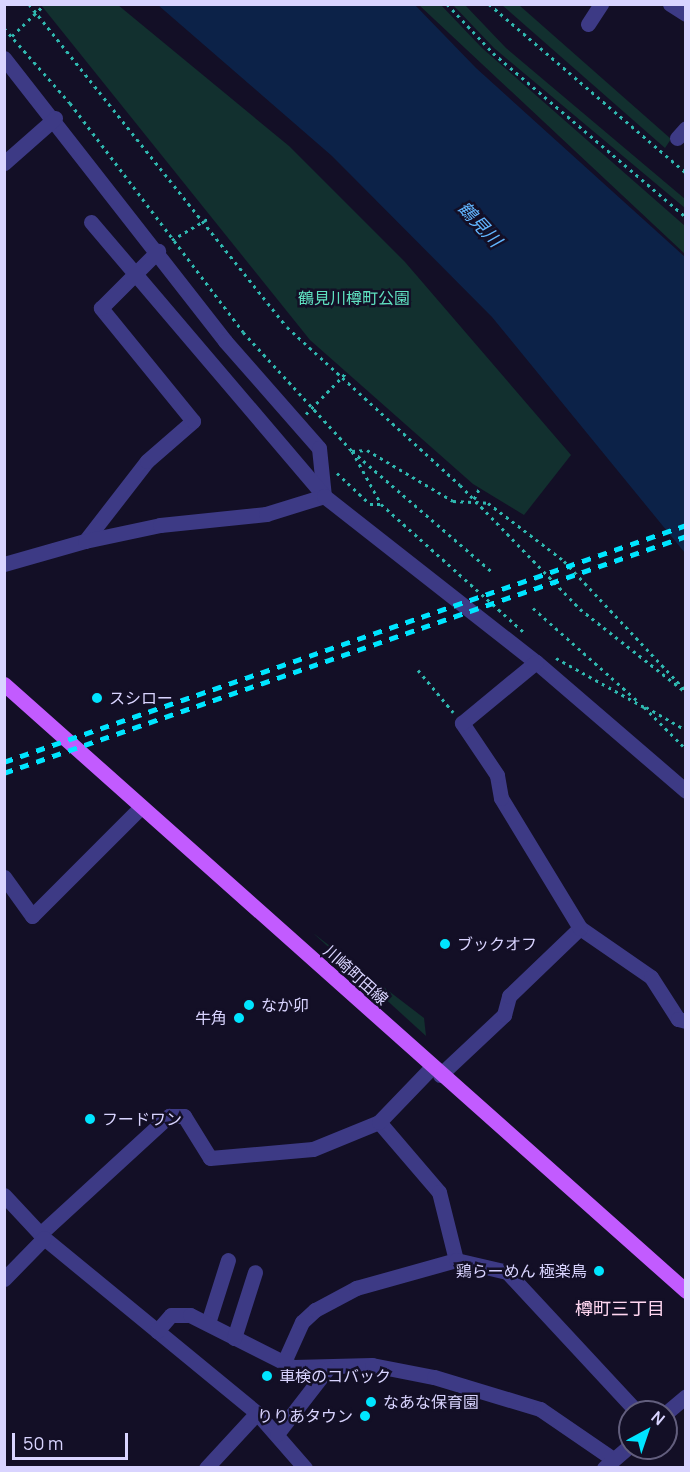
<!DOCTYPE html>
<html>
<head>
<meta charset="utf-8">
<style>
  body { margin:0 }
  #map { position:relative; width:690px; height:1472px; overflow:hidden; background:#130f26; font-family:Manrope,"Noto Sans JP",sans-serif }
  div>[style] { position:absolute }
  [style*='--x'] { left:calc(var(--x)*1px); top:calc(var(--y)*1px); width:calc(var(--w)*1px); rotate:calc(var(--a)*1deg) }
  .green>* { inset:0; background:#12302f }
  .water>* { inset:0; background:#0c2248 }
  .path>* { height:3px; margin-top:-1.5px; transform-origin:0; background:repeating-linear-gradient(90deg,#2fb8b0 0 3px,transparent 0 7.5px) }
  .minor>* { height:15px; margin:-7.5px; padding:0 7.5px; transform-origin:7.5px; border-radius:7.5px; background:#3d3a85 }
  .major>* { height:15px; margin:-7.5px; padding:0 7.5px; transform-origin:7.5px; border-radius:7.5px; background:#c25bff }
  .rail>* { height:4.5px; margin-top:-2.25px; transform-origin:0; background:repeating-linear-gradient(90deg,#00e5ff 0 9px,transparent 0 17px) }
  .dots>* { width:16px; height:16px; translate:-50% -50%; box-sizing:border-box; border:3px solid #130f26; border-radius:50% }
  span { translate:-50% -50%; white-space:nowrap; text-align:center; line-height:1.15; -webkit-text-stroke:5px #130f26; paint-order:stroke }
  .park-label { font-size:16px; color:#5fe0c0 }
  .poi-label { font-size:16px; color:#d9d4ff }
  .left { translate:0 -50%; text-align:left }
  .right { translate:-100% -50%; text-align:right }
  .street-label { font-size:16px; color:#d9d4ff }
  .water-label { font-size:18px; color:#62b6ff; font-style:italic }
  .neighbourhood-label { font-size:18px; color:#ffd6f0 }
  .frame { position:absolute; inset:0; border:6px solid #d9d4ff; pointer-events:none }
  .north { position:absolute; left:618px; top:1400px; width:60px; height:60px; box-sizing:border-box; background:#130f26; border:2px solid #625e7d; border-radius:50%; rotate:40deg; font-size:16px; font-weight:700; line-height:24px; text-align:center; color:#d9d4ff }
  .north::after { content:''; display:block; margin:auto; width:21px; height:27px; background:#00e5ff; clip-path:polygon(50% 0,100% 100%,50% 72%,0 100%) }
  .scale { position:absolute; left:12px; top:1433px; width:116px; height:27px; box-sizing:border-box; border:3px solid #d9d4ff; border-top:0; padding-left:8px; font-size:18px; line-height:21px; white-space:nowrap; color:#d9d4ff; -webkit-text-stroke:4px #130f26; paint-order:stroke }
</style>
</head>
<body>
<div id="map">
  <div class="green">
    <i style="clip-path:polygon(41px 5px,118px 5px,289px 146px,405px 262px,571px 455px,524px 515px,473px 484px,310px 340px)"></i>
    <i style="clip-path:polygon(419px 5px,441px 5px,482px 48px,685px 226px,685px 254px)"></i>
    <i style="clip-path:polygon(453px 5px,465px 5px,506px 48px,685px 199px,685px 208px,494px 48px)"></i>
    <i style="clip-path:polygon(502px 5px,519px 5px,671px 139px,665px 148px)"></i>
    <i style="clip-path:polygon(313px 933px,424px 1018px,426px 1036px)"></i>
  </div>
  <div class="water">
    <i style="clip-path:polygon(158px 5px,415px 5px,476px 68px,685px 257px,685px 553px,492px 317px,332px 156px)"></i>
  </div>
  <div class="path">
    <i style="--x:29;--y:4;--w:413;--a:51.4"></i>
    <i style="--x:287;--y:327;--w:234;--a:42.4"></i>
    <i style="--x:460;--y:485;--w:173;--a:45.9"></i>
    <i style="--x:580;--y:609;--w:131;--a:38.2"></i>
    <i style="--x:447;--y:4;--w:67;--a:46.8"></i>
    <i style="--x:493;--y:53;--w:253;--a:40.4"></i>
    <i style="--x:489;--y:4;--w:260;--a:40.6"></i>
    <i style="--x:4;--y:28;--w:100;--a:48.7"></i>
    <i style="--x:70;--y:103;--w:287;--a:52.9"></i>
    <i style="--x:243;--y:332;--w:161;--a:47.5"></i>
    <i style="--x:352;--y:451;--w:15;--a:-4"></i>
    <i style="--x:367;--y:450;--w:100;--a:30.7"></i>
    <i style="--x:453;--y:501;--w:35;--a:3"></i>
    <i style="--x:488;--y:503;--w:96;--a:37.3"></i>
    <i style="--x:564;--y:561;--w:178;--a:46.8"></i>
    <i style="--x:12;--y:36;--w:43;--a:-44.1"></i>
    <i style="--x:172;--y:240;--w:43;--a:-30.7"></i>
    <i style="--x:306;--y:414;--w:56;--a:-45.7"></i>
    <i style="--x:352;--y:451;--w:60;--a:61.3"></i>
    <i style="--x:381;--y:504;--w:193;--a:41.9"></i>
    <i style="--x:352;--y:451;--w:185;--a:40.8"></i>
    <i style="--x:337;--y:473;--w:45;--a:43.2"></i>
    <i style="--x:370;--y:504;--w:11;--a:0"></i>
    <i style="--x:474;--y:499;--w:11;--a:-63"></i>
    <i style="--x:533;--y:608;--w:142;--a:41.6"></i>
    <i style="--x:556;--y:658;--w:101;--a:29.1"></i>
    <i style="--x:644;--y:707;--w:59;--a:45"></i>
    <i style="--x:418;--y:670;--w:55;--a:50.2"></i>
    <i style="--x:646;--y:707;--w:46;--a:29.9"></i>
  </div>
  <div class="minor">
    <i style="--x:670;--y:4;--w:19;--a:32"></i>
    <i style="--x:588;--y:24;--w:24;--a:-57"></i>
    <i style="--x:4;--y:58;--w:359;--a:52"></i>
    <i style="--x:225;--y:341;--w:142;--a:48.7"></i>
    <i style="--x:319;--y:448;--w:48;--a:84.1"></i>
    <i style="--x:677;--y:138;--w:13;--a:-48"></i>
    <i style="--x:4;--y:163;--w:68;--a:-41.4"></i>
    <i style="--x:91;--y:222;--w:360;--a:49.6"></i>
    <i style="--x:85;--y:541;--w:101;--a:-52.2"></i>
    <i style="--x:147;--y:461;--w:61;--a:-41"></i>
    <i style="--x:193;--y:421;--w:146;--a:-129.2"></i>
    <i style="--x:101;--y:308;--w:81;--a:-45"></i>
    <i style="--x:4;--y:564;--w:84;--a:-15.9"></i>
    <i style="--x:85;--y:541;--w:77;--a:-12"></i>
    <i style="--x:160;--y:525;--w:107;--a:-5.9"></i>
    <i style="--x:266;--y:514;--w:61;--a:-17.2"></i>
    <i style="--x:324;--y:496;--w:269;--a:38.1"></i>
    <i style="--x:536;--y:662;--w:198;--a:40.7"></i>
    <i style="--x:4;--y:877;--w:48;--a:54.3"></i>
    <i style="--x:32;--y:916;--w:154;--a:-45"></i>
    <i style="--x:580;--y:928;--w:86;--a:34.6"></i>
    <i style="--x:651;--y:977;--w:50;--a:57.3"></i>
    <i style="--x:678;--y:1019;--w:8;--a:14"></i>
    <i style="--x:440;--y:1075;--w:88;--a:-43.2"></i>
    <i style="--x:504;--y:1015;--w:20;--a:-75"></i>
    <i style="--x:509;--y:996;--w:98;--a:-43.8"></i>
    <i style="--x:580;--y:928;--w:152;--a:-121.3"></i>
    <i style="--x:501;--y:798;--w:23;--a:-100"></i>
    <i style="--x:497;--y:775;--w:63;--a:-123.9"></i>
    <i style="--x:462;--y:723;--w:96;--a:-39.5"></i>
    <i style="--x:379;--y:1122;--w:92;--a:49.4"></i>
    <i style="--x:439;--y:1192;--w:70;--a:76"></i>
    <i style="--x:4;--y:1195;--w:59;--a:47.1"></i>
    <i style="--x:44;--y:1238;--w:276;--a:39.4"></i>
    <i style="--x:257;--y:1413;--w:73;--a:48.9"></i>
    <i style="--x:40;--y:1234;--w:175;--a:-42.5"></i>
    <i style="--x:169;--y:1116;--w:15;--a:0"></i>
    <i style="--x:184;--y:1116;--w:49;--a:58.2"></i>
    <i style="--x:210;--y:1158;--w:103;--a:-5"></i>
    <i style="--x:313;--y:1149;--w:71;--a:-22.2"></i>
    <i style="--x:379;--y:1122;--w:76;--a:-46.1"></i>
    <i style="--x:4;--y:1279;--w:57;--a:-45.7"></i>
    <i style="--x:208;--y:1323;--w:66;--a:-72.4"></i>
    <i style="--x:157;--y:1331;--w:21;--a:-49"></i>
    <i style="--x:171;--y:1315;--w:19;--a:0"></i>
    <i style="--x:190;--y:1315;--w:115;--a:26.8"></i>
    <i style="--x:293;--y:1367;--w:79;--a:-1.5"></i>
    <i style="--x:372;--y:1365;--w:63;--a:11"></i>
    <i style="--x:434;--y:1377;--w:111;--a:16.8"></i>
    <i style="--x:540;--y:1409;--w:88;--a:34.4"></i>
    <i style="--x:234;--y:1338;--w:69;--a:-72.3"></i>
    <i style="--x:284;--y:1362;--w:44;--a:-65.8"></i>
    <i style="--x:302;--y:1322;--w:18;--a:-43"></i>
    <i style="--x:315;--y:1310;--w:47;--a:-28.2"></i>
    <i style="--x:356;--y:1288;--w:104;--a:-15.6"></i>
    <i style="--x:456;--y:1260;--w:52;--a:13.2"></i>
    <i style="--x:507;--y:1272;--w:191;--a:47.1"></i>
    <i style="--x:666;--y:1413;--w:26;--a:-40"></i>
    <i style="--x:277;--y:1434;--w:83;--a:-52.3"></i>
    <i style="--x:206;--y:1468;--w:75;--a:-47.2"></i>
    <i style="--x:604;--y:1468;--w:35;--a:-41"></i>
  </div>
  <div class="major">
    <i style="--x:4;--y:684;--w:913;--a:41.67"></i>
  </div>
  <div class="rail">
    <i style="--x:4;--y:762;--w:722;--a:-19.16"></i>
    <i style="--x:4;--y:773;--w:722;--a:-19.16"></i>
  </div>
  <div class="dots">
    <i style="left:97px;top:698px;background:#00e5ff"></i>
    <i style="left:445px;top:944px;background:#00e5ff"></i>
    <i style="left:249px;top:1005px;background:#00e5ff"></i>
    <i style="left:239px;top:1018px;background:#00e5ff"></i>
    <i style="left:90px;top:1119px;background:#00e5ff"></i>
    <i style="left:599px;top:1271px;background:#00e5ff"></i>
    <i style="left:267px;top:1376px;background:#00e5ff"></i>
    <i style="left:371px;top:1402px;background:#00e5ff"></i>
    <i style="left:365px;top:1416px;background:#00e5ff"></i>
  </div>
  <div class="park-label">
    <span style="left:354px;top:298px">鶴見川樽町公園</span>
  </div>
  <div class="poi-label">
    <span class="left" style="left:109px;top:698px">スシロー</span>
    <span class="left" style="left:457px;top:944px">ブックオフ</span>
    <span class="left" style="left:261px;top:1005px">なか卯</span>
    <span class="right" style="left:227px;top:1018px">牛角</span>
    <span class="left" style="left:102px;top:1119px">フードワン</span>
    <span class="right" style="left:587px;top:1271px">鶏らーめん 極楽鳥</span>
    <span class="left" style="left:279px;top:1376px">車検のコバック</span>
    <span class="left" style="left:383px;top:1402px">なあな保育園</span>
    <span class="right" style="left:353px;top:1416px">りりあタウン</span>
  </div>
  <div class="street-label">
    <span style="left:356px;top:975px;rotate:42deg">川崎町田線</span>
  </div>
  <div class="water-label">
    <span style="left:480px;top:224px;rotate:47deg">鶴見川</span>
  </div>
  <div class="neighbourhood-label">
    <span style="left:620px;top:1308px">樽町三丁目</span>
  </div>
  <div class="frame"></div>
  <div class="north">N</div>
  <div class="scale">50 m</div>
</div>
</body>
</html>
